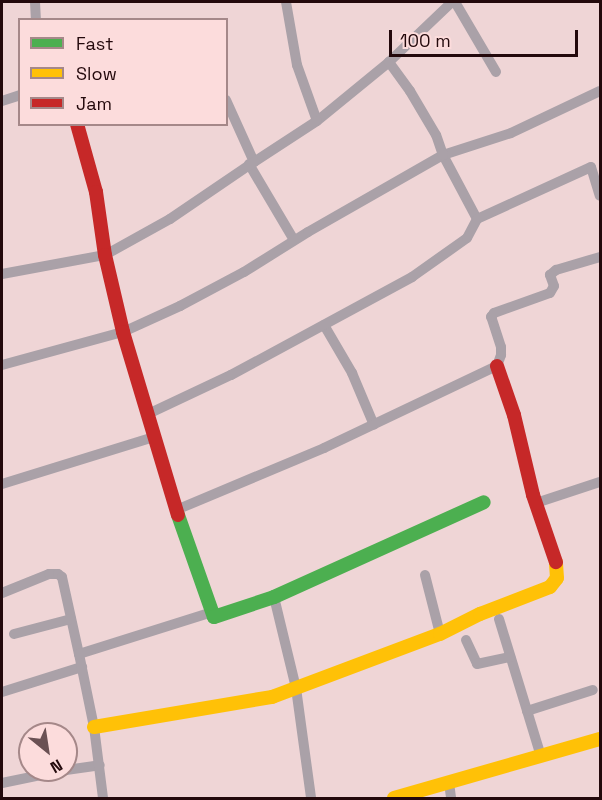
<!DOCTYPE html>
<html>
<head>
<meta charset="utf-8">
<style>
  body { margin:0 }
  #map { position:relative; width:602px; height:800px; overflow:hidden; background:#efd5d6; font-family:"Space Grotesk",sans-serif }
  div>[style] { position:absolute }
  [style*='--x'] { left:calc(var(--x)*1px); top:calc(var(--y)*1px); width:calc(var(--w)*1px); rotate:calc(var(--a)*1deg) }
  .street>* { height:10px; margin:-5px; padding:0 5px; transform-origin:5px; border-radius:5px; background:#aaa1a8 }
  .fast>* { height:14px; margin:-7px; padding:0 7px; transform-origin:7px; border-radius:7px; background:#4caf50 }
  .slow>* { height:14px; margin:-7px; padding:0 7px; transform-origin:7px; border-radius:7px; background:#ffc107 }
  .jam>* { height:14px; margin:-7px; padding:0 7px; transform-origin:7px; border-radius:7px; background:#c62828 }
  span { translate:-50% -50%; white-space:nowrap; text-align:center; line-height:1.15; -webkit-text-stroke:6px #fcdcdc; paint-order:stroke }
  .frame { position:absolute; inset:0; border:3px solid #23090c; pointer-events:none }
  .legend { position:absolute; left:18px; top:18px; width:210px; height:108px; box-sizing:border-box; background:#fcdcdc; border:2px solid #a58889; margin:0; padding:8px 10px; list-style:none; font-size:18px; color:#23090c }
  .legend li { display:flex; align-items:center; gap:12px; height:30px }
  .legend b { width:30px; border:2px solid #a58889 }
  .north { position:absolute; left:18px; top:722px; width:60px; height:60px; box-sizing:border-box; background:#fcdcdc; border:2px solid #a58889; border-radius:50%; rotate:150deg; font-size:16px; font-weight:700; line-height:24px; text-align:center; color:#23090c }
  .north::after { content:''; display:block; margin:auto; width:21px; height:27px; background:#6a5053; clip-path:polygon(50% 0,100% 100%,50% 72%,0 100%) }
  .scale { position:absolute; left:389px; top:30px; width:189px; height:27px; box-sizing:border-box; border:3px solid #23090c; border-top:0; padding-left:8px; font-size:18px; line-height:21px; white-space:nowrap; color:#23090c; -webkit-text-stroke:4px #fcdcdc; paint-order:stroke }
</style>
</head>
<body>
<div id="map">
  <div class="street">
    <i style="--x:35;--y:2;--w:18;--a:87"></i>
    <i style="--x:286;--y:2;--w:64;--a:80.1"></i>
    <i style="--x:297;--y:65;--w:59;--a:70.3"></i>
    <i style="--x:317;--y:121;--w:93;--a:-39.3"></i>
    <i style="--x:389;--y:62;--w:87;--a:-43.6"></i>
    <i style="--x:455;--y:2;--w:81;--a:59.6"></i>
    <i style="--x:226;--y:100;--w:68;--a:65.7"></i>
    <i style="--x:254;--y:162;--w:75;--a:-33.1"></i>
    <i style="--x:2;--y:101;--w:19;--a:-18"></i>
    <i style="--x:249;--y:164;--w:88;--a:59.4"></i>
    <i style="--x:477;--y:219;--w:72;--a:-118"></i>
    <i style="--x:443;--y:155;--w:71;--a:-17.9"></i>
    <i style="--x:511;--y:133;--w:98;--a:-25.3"></i>
    <i style="--x:2;--y:274;--w:105;--a:-10.5"></i>
    <i style="--x:105;--y:255;--w:74;--a:-29"></i>
    <i style="--x:170;--y:219;--w:102;--a:-34.2"></i>
    <i style="--x:324;--y:325;--w:56;--a:59.7"></i>
    <i style="--x:352;--y:373;--w:56;--a:67.1"></i>
    <i style="--x:2;--y:365;--w:125;--a:-15.3"></i>
    <i style="--x:123;--y:332;--w:63;--a:-24.5"></i>
    <i style="--x:180;--y:306;--w:72;--a:-28"></i>
    <i style="--x:244;--y:272;--w:75;--a:-32"></i>
    <i style="--x:308;--y:232;--w:155;--a:-29.7"></i>
    <i style="--x:443;--y:155;--w:21;--a:-109"></i>
    <i style="--x:436;--y:135;--w:51;--a:-120.6"></i>
    <i style="--x:410;--y:91;--w:36;--a:-126"></i>
    <i style="--x:148;--y:414;--w:92;--a:-25.2"></i>
    <i style="--x:231;--y:375;--w:206;--a:-28.4"></i>
    <i style="--x:412;--y:277;--w:67;--a:-35.3"></i>
    <i style="--x:467;--y:238;--w:21;--a:-62"></i>
    <i style="--x:477;--y:219;--w:125;--a:-24.5"></i>
    <i style="--x:591;--y:167;--w:30;--a:73"></i>
    <i style="--x:2;--y:484;--w:159;--a:-17.2"></i>
    <i style="--x:536;--y:503;--w:67;--a:-18.2"></i>
    <i style="--x:176;--y:510;--w:160;--a:-22.7"></i>
    <i style="--x:324;--y:448;--w:191;--a:-25.4"></i>
    <i style="--x:497;--y:366;--w:12;--a:-70"></i>
    <i style="--x:501;--y:355;--w:8;--a:-90"></i>
    <i style="--x:501;--y:347;--w:32;--a:-108"></i>
    <i style="--x:491;--y:317;--w:5;--a:-53"></i>
    <i style="--x:494;--y:313;--w:59;--a:-19.7"></i>
    <i style="--x:550;--y:293;--w:8;--a:-60"></i>
    <i style="--x:554;--y:286;--w:12;--a:-110"></i>
    <i style="--x:550;--y:275;--w:8;--a:-40"></i>
    <i style="--x:556;--y:270;--w:46;--a:-16.5"></i>
    <i style="--x:425;--y:575;--w:61;--a:75.7"></i>
    <i style="--x:2;--y:593;--w:51;--a:-22"></i>
    <i style="--x:49;--y:574;--w:9;--a:0"></i>
    <i style="--x:58;--y:574;--w:5;--a:37"></i>
    <i style="--x:62;--y:577;--w:79;--a:77.6"></i>
    <i style="--x:274;--y:597;--w:94;--a:76.4"></i>
    <i style="--x:296;--y:688;--w:111;--a:82.2"></i>
    <i style="--x:499;--y:619;--w:143;--a:73"></i>
    <i style="--x:14;--y:634;--w:59;--a:-14.7"></i>
    <i style="--x:466;--y:640;--w:26;--a:65"></i>
    <i style="--x:477;--y:664;--w:34;--a:-12"></i>
    <i style="--x:2;--y:692;--w:84;--a:-17.4"></i>
    <i style="--x:527;--y:711;--w:69;--a:-17.7"></i>
    <i style="--x:66;--y:770;--w:34;--a:-8"></i>
    <i style="--x:2;--y:783;--w:64;--a:-11.7"></i>
    <i style="--x:449;--y:783;--w:15;--a:82"></i>
    <i style="--x:103;--y:798;--w:72;--a:-97.2"></i>
    <i style="--x:94;--y:727;--w:75;--a:-101.6"></i>
    <i style="--x:79;--y:654;--w:139;--a:-17.5"></i>
  </div>
  <div class="fast">
    <i style="--x:178;--y:515;--w:108;--a:70.6"></i>
    <i style="--x:214;--y:617;--w:63;--a:-18.4"></i>
    <i style="--x:274;--y:597;--w:230;--a:-24.3"></i>
  </div>
  <div class="slow">
    <i style="--x:94;--y:727;--w:181;--a:-9.6"></i>
    <i style="--x:272;--y:697;--w:179;--a:-20.6"></i>
    <i style="--x:440;--y:634;--w:45;--a:-26.6"></i>
    <i style="--x:480;--y:614;--w:75;--a:-21.1"></i>
    <i style="--x:550;--y:587;--w:11;--a:-52"></i>
    <i style="--x:557;--y:578;--w:16;--a:-94"></i>
    <i style="--x:394;--y:798;--w:214;--a:-16"></i>
  </div>
  <div class="jam">
    <i style="--x:77;--y:124;--w:71;--a:74.4"></i>
    <i style="--x:96;--y:192;--w:64;--a:81.9"></i>
    <i style="--x:105;--y:255;--w:79;--a:76.8"></i>
    <i style="--x:123;--y:332;--w:191;--a:73.3"></i>
    <i style="--x:497;--y:366;--w:52;--a:70.9"></i>
    <i style="--x:514;--y:415;--w:82;--a:76.6"></i>
    <i style="--x:533;--y:495;--w:71;--a:71.1"></i>
  </div>
  <div class="frame"></div>
  <ul class="legend">
  <li><b style="height:8px;background:#4caf50"></b>Fast</li>
  <li><b style="height:8px;background:#ffc107"></b>Slow</li>
  <li><b style="height:8px;background:#c62828"></b>Jam</li>
  </ul>
  <div class="north">N</div>
  <div class="scale">100 m</div>
</div>
</body>
</html>
